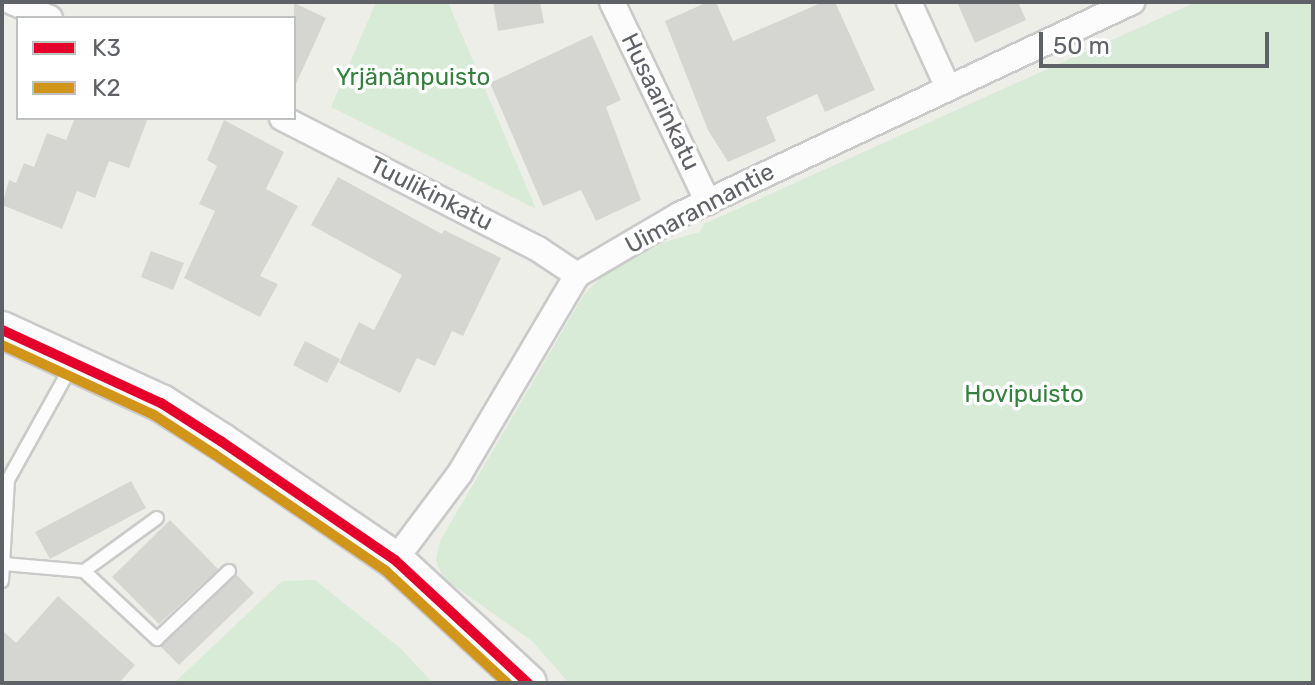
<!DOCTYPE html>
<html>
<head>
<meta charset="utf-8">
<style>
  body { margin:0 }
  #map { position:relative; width:1315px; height:685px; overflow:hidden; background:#eeeee9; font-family:Rubik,sans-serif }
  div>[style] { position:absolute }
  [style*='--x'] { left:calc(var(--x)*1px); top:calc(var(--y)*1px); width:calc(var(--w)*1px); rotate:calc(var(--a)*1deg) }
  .green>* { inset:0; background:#d7ebd6 }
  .building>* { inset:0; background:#d5d5d2 }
  .roads { filter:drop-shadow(2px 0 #cacaca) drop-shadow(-2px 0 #cacaca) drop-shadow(0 2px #cacaca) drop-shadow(0 -2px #cacaca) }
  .lane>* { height:12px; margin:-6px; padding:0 6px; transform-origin:6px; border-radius:6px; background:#fcfcfc }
  .street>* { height:24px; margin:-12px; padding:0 12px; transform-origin:12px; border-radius:12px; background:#fcfcfc }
  .secondary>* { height:36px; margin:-18px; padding:0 18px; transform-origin:18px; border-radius:18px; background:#fcfcfc }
  .bus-1>* { height:10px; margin:-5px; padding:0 5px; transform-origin:5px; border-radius:5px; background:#e4002b }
  .bus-2>* { height:10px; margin:-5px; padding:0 5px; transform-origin:5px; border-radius:5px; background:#d1951a }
  span { translate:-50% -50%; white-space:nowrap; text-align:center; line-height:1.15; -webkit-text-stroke:7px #fff; paint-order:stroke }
  .park-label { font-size:24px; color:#33813c }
  .street-label { font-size:24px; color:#5e6267 }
  .frame { position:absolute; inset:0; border:4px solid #5e6267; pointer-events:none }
  .legend { position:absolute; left:16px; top:16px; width:280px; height:104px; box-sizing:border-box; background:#fff; border:2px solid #bfc0c2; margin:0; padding:10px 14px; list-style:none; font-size:24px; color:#5e6267 }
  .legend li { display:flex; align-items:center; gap:16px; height:40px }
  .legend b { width:40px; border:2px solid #bfc0c2 }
  .scale { position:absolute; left:1039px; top:32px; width:230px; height:36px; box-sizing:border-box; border:4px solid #5e6267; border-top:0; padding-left:10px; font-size:24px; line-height:28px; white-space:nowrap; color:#5e6267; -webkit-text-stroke:6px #fff; paint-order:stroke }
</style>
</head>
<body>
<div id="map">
  <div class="green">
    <i style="clip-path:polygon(376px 2px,448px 2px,536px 209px,331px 107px)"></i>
    <i style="clip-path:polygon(1196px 2px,1313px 2px,1313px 683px,569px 683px,532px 641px,443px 578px,436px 560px,440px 541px,583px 296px,602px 276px,650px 246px,700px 232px,704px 224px)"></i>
    <i style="clip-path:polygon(315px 580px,400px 648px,433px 683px,174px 683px,282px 581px)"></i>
  </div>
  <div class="building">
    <i style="clip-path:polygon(493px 2px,540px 2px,544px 23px,498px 31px)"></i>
    <i style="clip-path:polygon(708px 2px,716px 2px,733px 41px,823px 2px,835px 2px,875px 90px,825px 112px,817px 94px,766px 117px,776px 141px,728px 162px,708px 130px,665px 21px)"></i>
    <i style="clip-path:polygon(957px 2px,1018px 2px,1026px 20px,975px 43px)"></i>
    <i style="clip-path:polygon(294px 3px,326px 18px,294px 88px)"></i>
    <i style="clip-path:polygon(592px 35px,621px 100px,606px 107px,641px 200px,596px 221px,581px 190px,543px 206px,490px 83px)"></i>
    <i style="clip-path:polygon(75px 118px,148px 118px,129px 168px,109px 161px,95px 198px,77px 191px,62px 229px,2px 205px,9px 180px,16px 183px,24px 163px,34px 167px,47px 133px,66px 140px)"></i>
    <i style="clip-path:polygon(224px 120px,284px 152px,266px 189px,298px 206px,260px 276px,278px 284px,260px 317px,184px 278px,215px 211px,199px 204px,217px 166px,207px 160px)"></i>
    <i style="clip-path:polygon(338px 177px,442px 234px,444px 230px,501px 258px,463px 336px,452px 331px,435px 366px,417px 358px,400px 393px,339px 363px,359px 322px,374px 330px,402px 275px,311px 225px)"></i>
    <i style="clip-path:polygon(151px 251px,184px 263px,173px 290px,141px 277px)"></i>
    <i style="clip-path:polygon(305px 341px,340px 359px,327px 383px,293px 365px)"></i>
    <i style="clip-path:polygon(131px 481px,146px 508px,50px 559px,35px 532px)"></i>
    <i style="clip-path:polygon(170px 520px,218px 569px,159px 624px,112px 577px)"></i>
    <i style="clip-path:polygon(237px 575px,254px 593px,179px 665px,161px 647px)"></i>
    <i style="clip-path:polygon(58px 596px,135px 665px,119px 683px,2px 683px,2px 630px,16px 643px)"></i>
  </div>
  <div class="roads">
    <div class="lane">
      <i style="--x:4;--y:564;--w:80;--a:5"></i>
      <i style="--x:84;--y:571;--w:100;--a:43"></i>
      <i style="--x:157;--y:639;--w:99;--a:-43.4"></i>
      <i style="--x:84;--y:571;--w:90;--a:-36"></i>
      <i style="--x:2;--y:581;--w:101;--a:-86.6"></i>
      <i style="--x:8;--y:480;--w:129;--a:-60.9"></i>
    </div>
    <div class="street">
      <i style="--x:12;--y:2;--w:41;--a:22.8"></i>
      <i style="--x:612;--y:2;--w:222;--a:64.4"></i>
      <i style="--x:909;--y:2;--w:94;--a:65.6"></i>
      <i style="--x:282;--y:118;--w:288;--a:27.1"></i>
      <i style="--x:538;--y:249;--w:47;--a:33.7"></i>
      <i style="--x:395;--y:560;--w:109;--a:-53.2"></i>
      <i style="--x:460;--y:473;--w:230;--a:-59.4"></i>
      <i style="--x:577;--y:275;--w:118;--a:-30.5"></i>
      <i style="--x:679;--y:215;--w:501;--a:-25.18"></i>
    </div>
    <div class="secondary">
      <i style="--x:2;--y:330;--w:175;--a:24.7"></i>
      <i style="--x:161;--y:403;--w:72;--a:32.6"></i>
      <i style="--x:222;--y:442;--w:209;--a:34.3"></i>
      <i style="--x:395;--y:560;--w:181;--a:42.8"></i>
    </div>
  </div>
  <div class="bus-1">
    <i style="--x:2;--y:330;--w:175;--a:24.7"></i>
    <i style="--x:161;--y:403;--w:72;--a:32.6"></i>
    <i style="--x:222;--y:442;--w:209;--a:34.3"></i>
    <i style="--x:395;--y:560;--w:181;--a:42.8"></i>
  </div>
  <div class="bus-2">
    <i style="--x:2;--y:345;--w:167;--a:24.7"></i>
    <i style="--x:154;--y:415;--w:72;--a:33"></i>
    <i style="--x:214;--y:454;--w:208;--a:34.2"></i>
    <i style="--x:386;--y:571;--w:165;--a:42.8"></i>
  </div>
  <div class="park-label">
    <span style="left:413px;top:78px">Yrjänänpuisto</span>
    <span style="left:1024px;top:395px">Hovipuisto</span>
  </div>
  <div class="street-label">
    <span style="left:660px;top:102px;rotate:64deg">Husaarinkatu</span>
    <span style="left:431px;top:194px;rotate:27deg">Tuulikinkatu</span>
    <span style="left:700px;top:209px;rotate:-28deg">Uimarannantie</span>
  </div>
  <div class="frame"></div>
  <ul class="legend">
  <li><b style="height:10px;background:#e4002b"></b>K3</li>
  <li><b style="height:10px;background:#d1951a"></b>K2</li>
  </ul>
  <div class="scale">50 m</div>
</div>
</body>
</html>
